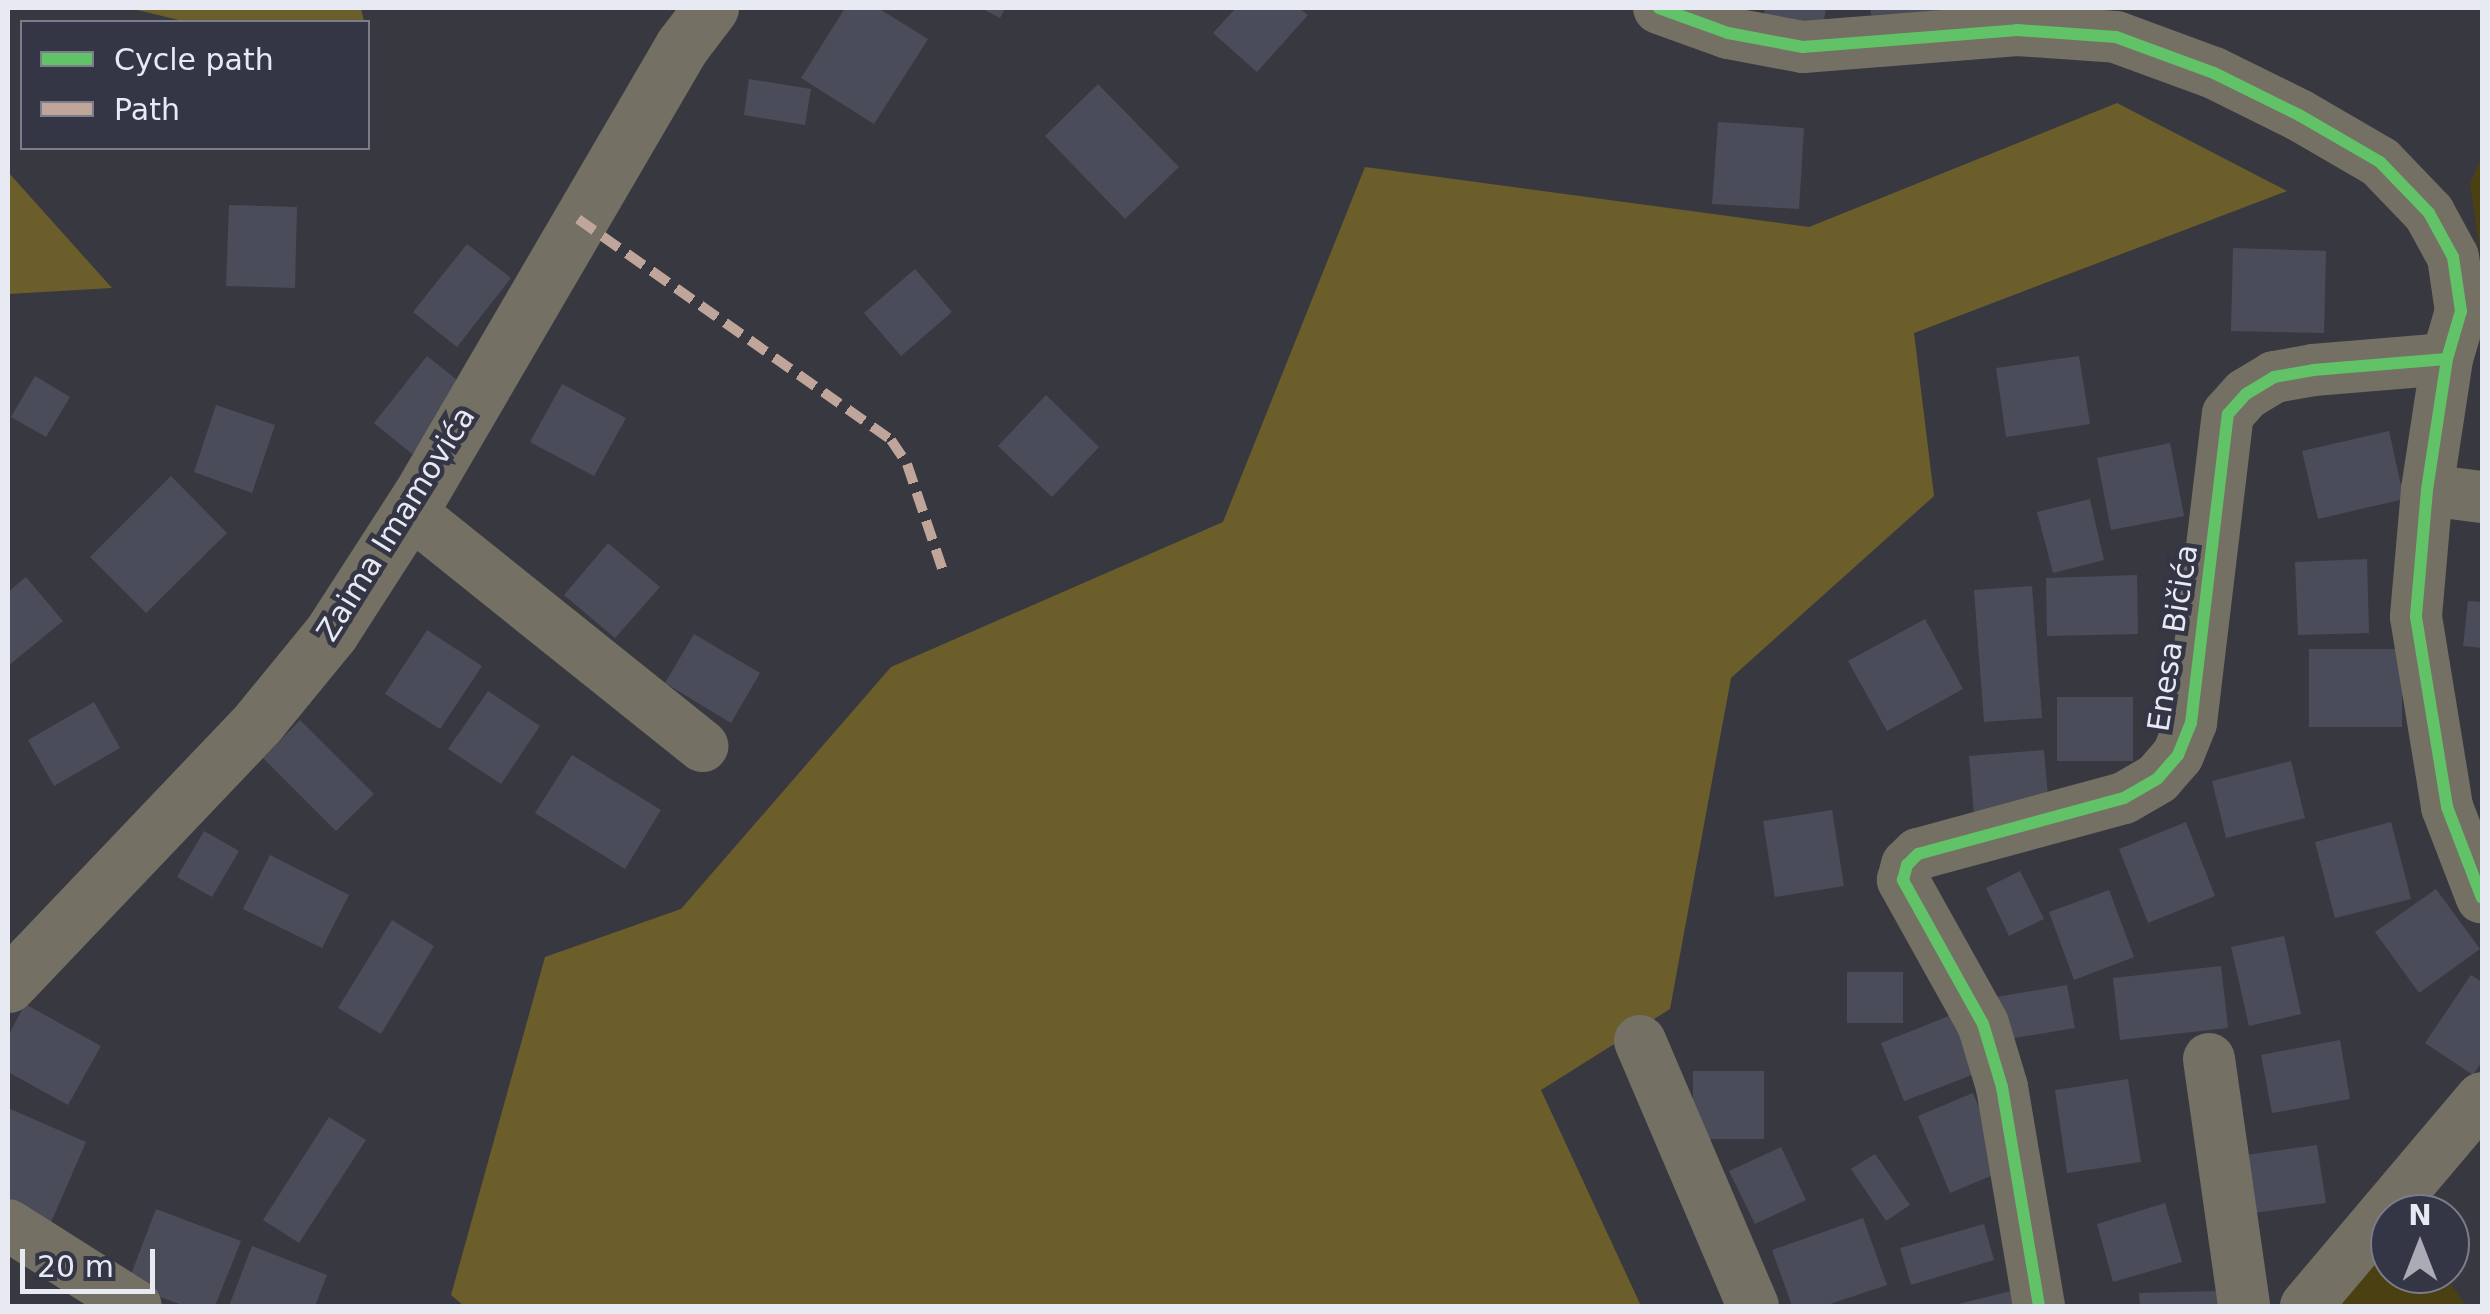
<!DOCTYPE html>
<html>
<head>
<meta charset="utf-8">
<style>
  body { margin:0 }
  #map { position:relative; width:2490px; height:1314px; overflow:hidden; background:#383841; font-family:"DejaVu Sans",sans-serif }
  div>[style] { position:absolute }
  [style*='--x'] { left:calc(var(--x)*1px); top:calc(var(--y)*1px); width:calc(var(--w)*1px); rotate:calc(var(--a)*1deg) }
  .green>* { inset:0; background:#4a4012 }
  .forest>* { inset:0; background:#6b5e2b }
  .building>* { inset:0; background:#4b4c59 }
  .minor>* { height:52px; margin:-26px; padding:0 26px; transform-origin:26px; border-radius:26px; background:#747064 }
  .tertiary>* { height:55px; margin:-27.5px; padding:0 27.5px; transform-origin:27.5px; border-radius:27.5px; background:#747064 }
  .quiet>* { height:10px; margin-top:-5px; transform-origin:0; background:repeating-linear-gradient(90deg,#c0a59a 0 20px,transparent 0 30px) }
  .cycleway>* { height:12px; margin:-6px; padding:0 6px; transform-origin:6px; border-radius:6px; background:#61c268 }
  span { translate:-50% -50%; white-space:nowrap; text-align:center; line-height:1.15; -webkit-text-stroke:9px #343545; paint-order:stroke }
  .street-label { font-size:30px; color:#e7e9f3 }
  .frame { position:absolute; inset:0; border:10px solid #e7e9f3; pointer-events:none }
  .legend { position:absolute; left:20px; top:20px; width:350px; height:130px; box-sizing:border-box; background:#343545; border:2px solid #7c7d8b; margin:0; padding:12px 18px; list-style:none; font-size:30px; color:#e7e9f3 }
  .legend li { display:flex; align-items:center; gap:20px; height:50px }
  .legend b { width:50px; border:2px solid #7c7d8b }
  .north { position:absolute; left:2370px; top:1194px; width:100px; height:100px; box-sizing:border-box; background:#343545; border:2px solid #7c7d8b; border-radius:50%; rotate:0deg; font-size:28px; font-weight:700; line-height:40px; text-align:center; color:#e7e9f3 }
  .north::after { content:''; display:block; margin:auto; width:35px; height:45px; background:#aaabb5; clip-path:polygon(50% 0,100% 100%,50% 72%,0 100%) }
  .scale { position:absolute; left:20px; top:1249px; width:135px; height:45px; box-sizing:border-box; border:5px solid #e7e9f3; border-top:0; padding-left:12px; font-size:30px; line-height:35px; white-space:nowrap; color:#e7e9f3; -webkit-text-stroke:8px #343545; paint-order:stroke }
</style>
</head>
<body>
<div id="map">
  <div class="green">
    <i style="clip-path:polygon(2482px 156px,2482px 264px,2470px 184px)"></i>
    <i style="clip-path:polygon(2390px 1228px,2390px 1274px,2444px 1274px,2466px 1306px,2332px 1306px)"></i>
  </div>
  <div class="forest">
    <i style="clip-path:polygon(129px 8px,361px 8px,364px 22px,187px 22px)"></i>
    <i style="clip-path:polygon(2117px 103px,2287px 191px,1914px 333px,1934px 496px,1731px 678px,1670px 1009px,1541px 1090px,1641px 1306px,464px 1306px,451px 1295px,545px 957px,681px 909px,891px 667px,1223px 522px,1365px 167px,1809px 227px)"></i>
    <i style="clip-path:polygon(8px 172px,112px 288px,8px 294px)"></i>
  </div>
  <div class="building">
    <i style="clip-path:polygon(845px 8px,878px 8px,928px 39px,874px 124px,801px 78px)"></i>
    <i style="clip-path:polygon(981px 8px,1005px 8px,1000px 18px)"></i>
    <i style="clip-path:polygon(1236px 8px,1299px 8px,1308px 15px,1257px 72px,1213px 33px)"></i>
    <i style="clip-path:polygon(1765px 8px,1826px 8px,1822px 32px,1763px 23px)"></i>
    <i style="clip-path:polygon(1870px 8px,1993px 8px,1871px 15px)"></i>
    <i style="clip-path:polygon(749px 79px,811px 89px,805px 125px,744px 115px)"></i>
    <i style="clip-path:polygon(1098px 84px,1179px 167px,1125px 219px,1045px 136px)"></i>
    <i style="clip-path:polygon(1718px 122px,1804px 128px,1799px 209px,1712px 204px)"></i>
    <i style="clip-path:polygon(229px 205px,297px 207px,295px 288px,226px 286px)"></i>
    <i style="clip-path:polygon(467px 244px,511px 278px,457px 347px,413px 312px)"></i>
    <i style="clip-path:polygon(2233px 248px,2326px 251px,2324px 333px,2231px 331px)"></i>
    <i style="clip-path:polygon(915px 269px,952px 312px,901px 356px,864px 313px)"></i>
    <i style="clip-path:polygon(427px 356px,467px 388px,412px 454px,374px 423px)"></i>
    <i style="clip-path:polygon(2079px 356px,2090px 424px,2006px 437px,1996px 368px)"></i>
    <i style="clip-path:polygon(35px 376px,70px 397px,46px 437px,11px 417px)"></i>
    <i style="clip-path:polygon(562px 384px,626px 418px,594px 476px,530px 442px)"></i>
    <i style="clip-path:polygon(1046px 395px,1099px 447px,1052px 497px,998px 446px)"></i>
    <i style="clip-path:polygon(216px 405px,275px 425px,252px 493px,194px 472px)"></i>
    <i style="clip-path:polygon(2389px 431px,2404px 499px,2318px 519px,2302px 451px)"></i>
    <i style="clip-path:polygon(2170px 443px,2184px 516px,2111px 530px,2097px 458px)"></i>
    <i style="clip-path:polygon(171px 476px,227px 533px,146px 613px,90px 557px)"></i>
    <i style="clip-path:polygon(2090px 499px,2104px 560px,2053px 573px,2037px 512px)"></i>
    <i style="clip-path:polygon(608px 543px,660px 587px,615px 638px,564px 595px)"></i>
    <i style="clip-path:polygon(2367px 559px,2369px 633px,2298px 635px,2295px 562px)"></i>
    <i style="clip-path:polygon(2137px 575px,2138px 634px,2047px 636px,2046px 578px)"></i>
    <i style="clip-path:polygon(26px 577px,63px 621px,8px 666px,8px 592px)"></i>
    <i style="clip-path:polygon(2032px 586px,2042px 718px,1984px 722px,1974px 590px)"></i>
    <i style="clip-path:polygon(2468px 601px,2482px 602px,2482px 648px,2463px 646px)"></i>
    <i style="clip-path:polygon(1925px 619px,1963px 689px,1887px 731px,1848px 661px)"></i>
    <i style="clip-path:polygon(427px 630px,482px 666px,440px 729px,385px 694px)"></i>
    <i style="clip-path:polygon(694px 634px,760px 673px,731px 723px,665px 683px)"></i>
    <i style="clip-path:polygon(2309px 649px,2402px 649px,2402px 727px,2309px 727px)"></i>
    <i style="clip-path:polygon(488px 691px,540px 726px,501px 784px,448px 749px)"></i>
    <i style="clip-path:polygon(2057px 697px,2133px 697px,2133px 761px,2057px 761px)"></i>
    <i style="clip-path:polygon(94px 702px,120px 748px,54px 786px,28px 740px)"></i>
    <i style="clip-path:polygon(300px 720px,374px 794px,336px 831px,263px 758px)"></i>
    <i style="clip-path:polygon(2044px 750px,2049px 809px,1974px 815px,1969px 756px)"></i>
    <i style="clip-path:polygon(572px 755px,661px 810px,625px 869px,535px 813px)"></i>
    <i style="clip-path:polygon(2291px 761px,2305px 818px,2226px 838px,2212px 781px)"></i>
    <i style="clip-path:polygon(1832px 810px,1844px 886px,1775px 897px,1763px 821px)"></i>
    <i style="clip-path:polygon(2186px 822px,2215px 896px,2148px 923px,2119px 849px)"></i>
    <i style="clip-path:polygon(2391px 822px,2411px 899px,2335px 918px,2315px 842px)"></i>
    <i style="clip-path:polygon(204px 831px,239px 851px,212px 897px,177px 877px)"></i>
    <i style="clip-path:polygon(270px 855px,349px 895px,322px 948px,243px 909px)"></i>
    <i style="clip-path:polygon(2020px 871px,2044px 919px,2009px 936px,1986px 888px)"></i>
    <i style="clip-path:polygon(2436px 889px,2480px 949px,2419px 993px,2375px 932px)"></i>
    <i style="clip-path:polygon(2109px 890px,2134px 957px,2074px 980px,2049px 912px)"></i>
    <i style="clip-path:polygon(392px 920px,434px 946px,381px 1034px,338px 1008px)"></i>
    <i style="clip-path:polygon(2284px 936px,2301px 1014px,2249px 1026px,2231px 947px)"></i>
    <i style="clip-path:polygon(2221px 966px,2228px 1028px,2120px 1040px,2113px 978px)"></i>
    <i style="clip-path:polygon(1847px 972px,1903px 972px,1903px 1023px,1847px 1023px)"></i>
    <i style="clip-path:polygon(2471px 975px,2482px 982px,2482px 1061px,2473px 1075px,2425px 1043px)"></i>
    <i style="clip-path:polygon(2067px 985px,2075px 1028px,2003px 1040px,1996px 997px)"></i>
    <i style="clip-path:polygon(25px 1004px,101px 1046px,68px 1105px,8px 1072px,8px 1036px)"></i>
    <i style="clip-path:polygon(1964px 1010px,1988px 1069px,1904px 1101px,1881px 1043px)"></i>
    <i style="clip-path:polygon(2340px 1040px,2350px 1099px,2272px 1113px,2261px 1055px)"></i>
    <i style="clip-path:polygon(1693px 1071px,1764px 1071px,1764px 1139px,1693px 1139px)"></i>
    <i style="clip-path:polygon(2128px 1079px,2141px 1162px,2067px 1173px,2055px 1090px)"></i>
    <i style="clip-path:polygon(1973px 1093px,2005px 1170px,1950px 1193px,1918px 1116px)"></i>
    <i style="clip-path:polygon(8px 1108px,86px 1142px,49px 1227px,8px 1209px)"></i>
    <i style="clip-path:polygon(329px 1117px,366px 1140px,299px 1243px,263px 1220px)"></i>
    <i style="clip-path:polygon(2317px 1145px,2326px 1203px,2254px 1213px,2246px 1155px)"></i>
    <i style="clip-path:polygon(1781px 1147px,1806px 1200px,1755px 1224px,1729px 1171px)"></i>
    <i style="clip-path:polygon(1875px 1154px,1910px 1205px,1886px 1221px,1851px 1169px)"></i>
    <i style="clip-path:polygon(2165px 1203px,2182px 1262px,2113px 1282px,2097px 1224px)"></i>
    <i style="clip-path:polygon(156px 1209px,241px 1241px,215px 1306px,185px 1306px,127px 1285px)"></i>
    <i style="clip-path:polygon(1863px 1218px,1887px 1285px,1824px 1306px,1792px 1306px,1772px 1250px)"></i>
    <i style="clip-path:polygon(1984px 1224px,1994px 1260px,1911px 1285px,1900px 1248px)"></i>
    <i style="clip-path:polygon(252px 1246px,327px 1275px,315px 1306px,229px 1306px)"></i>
    <i style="clip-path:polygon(2015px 1290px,2019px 1306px,1954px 1306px,1954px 1305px)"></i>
    <i style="clip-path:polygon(2221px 1291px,2221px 1306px,2140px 1306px,2139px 1293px)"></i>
  </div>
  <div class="minor">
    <i style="--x:1659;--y:8;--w:73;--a:19.9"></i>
    <i style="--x:1728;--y:33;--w:76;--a:10.6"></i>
    <i style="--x:1803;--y:47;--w:215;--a:-4.5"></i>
    <i style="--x:2017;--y:30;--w:99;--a:4"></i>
    <i style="--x:2116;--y:37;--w:104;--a:20.2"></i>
    <i style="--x:2214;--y:73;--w:95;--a:26.3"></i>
    <i style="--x:2299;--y:115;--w:94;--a:30.1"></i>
    <i style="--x:2380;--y:162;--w:71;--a:46.1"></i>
    <i style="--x:2429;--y:213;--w:50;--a:61.4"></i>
    <i style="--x:2453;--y:257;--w:55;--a:81.6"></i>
    <i style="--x:2461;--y:311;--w:50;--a:106.3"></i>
    <i style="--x:2447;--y:359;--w:133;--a:98.7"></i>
    <i style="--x:2427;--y:490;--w:127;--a:95"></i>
    <i style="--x:2416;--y:617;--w:193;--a:80.7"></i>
    <i style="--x:2447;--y:807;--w:97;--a:69"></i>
    <i style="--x:2427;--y:490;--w:55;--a:7.3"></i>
    <i style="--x:409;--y:511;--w:376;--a:38.7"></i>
    <i style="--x:1640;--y:1041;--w:288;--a:66.9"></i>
    <i style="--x:2209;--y:1059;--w:249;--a:81.9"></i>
    <i style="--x:8;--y:1225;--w:151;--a:32.3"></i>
    <i style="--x:2039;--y:1306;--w:222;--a:-99.6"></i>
    <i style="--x:2002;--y:1087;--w:66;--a:-106.8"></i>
    <i style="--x:1983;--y:1024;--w:165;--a:-119.1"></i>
    <i style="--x:1903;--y:880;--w:16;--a:-75"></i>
    <i style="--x:1907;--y:865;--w:16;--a:-45"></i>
    <i style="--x:1918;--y:854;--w:213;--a:-15.2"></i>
    <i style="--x:2124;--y:798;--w:39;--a:-30"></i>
    <i style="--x:2158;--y:778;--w:30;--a:-49"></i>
    <i style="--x:2178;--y:755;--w:35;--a:-68"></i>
    <i style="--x:2191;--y:723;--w:311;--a:-83.2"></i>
    <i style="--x:2228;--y:414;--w:27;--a:-48"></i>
    <i style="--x:2246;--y:394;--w:33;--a:-31"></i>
    <i style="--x:2274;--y:377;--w:40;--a:-10"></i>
    <i style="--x:2313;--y:370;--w:134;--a:-4.7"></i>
    <i style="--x:2306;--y:1306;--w:272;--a:-49.8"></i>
  </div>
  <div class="tertiary">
    <i style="--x:8;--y:985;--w:364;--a:-46.4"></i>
    <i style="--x:259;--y:721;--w:114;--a:-50.7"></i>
    <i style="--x:331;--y:633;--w:164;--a:-57.2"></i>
    <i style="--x:420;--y:495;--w:520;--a:-59.74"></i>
    <i style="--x:682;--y:46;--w:48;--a:-52.7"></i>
  </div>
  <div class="quiet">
    <i style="--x:578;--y:219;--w:383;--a:35.2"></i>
    <i style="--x:891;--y:440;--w:29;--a:56"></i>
    <i style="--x:907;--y:464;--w:116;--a:71.4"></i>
  </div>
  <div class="cycleway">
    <i style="--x:1659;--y:8;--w:73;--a:19.9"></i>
    <i style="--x:1728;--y:33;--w:76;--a:10.6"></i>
    <i style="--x:1803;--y:47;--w:215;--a:-4.5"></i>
    <i style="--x:2017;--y:30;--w:99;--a:4"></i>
    <i style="--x:2116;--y:37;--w:104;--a:20.2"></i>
    <i style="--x:2214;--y:73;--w:95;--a:26.3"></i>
    <i style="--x:2299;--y:115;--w:94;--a:30.1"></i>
    <i style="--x:2380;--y:162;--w:71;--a:46.1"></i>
    <i style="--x:2429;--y:213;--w:50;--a:61.4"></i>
    <i style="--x:2453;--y:257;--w:55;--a:81.6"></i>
    <i style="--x:2461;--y:311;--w:50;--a:106.3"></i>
    <i style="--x:2447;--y:359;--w:133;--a:98.7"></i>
    <i style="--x:2427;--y:490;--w:127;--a:95"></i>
    <i style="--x:2416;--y:617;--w:193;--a:80.7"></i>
    <i style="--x:2447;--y:807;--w:97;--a:69"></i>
    <i style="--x:2039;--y:1306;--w:222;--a:-99.6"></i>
    <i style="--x:2002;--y:1087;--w:66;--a:-106.8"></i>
    <i style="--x:1983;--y:1024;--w:165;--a:-119.1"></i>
    <i style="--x:1903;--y:880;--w:16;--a:-75"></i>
    <i style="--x:1907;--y:865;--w:16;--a:-45"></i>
    <i style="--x:1918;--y:854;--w:213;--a:-15.2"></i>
    <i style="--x:2124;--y:798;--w:39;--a:-30"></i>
    <i style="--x:2158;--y:778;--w:30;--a:-49"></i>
    <i style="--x:2178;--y:755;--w:35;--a:-68"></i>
    <i style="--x:2191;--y:723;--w:311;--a:-83.2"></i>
    <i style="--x:2228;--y:414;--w:27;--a:-48"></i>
    <i style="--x:2246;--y:394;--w:33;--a:-31"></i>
    <i style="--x:2274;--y:377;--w:40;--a:-10"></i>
    <i style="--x:2313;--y:370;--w:134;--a:-4.7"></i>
  </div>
  <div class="street-label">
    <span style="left:396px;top:524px;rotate:-58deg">Zaima Imamovića</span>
    <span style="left:2173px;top:638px;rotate:-81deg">Enesa Bičića</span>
  </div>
  <div class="frame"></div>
  <ul class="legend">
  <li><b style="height:12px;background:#61c268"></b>Cycle path</li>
  <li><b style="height:12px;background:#c0a59a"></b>Path</li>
  </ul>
  <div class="north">N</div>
  <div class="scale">20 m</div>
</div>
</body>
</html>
